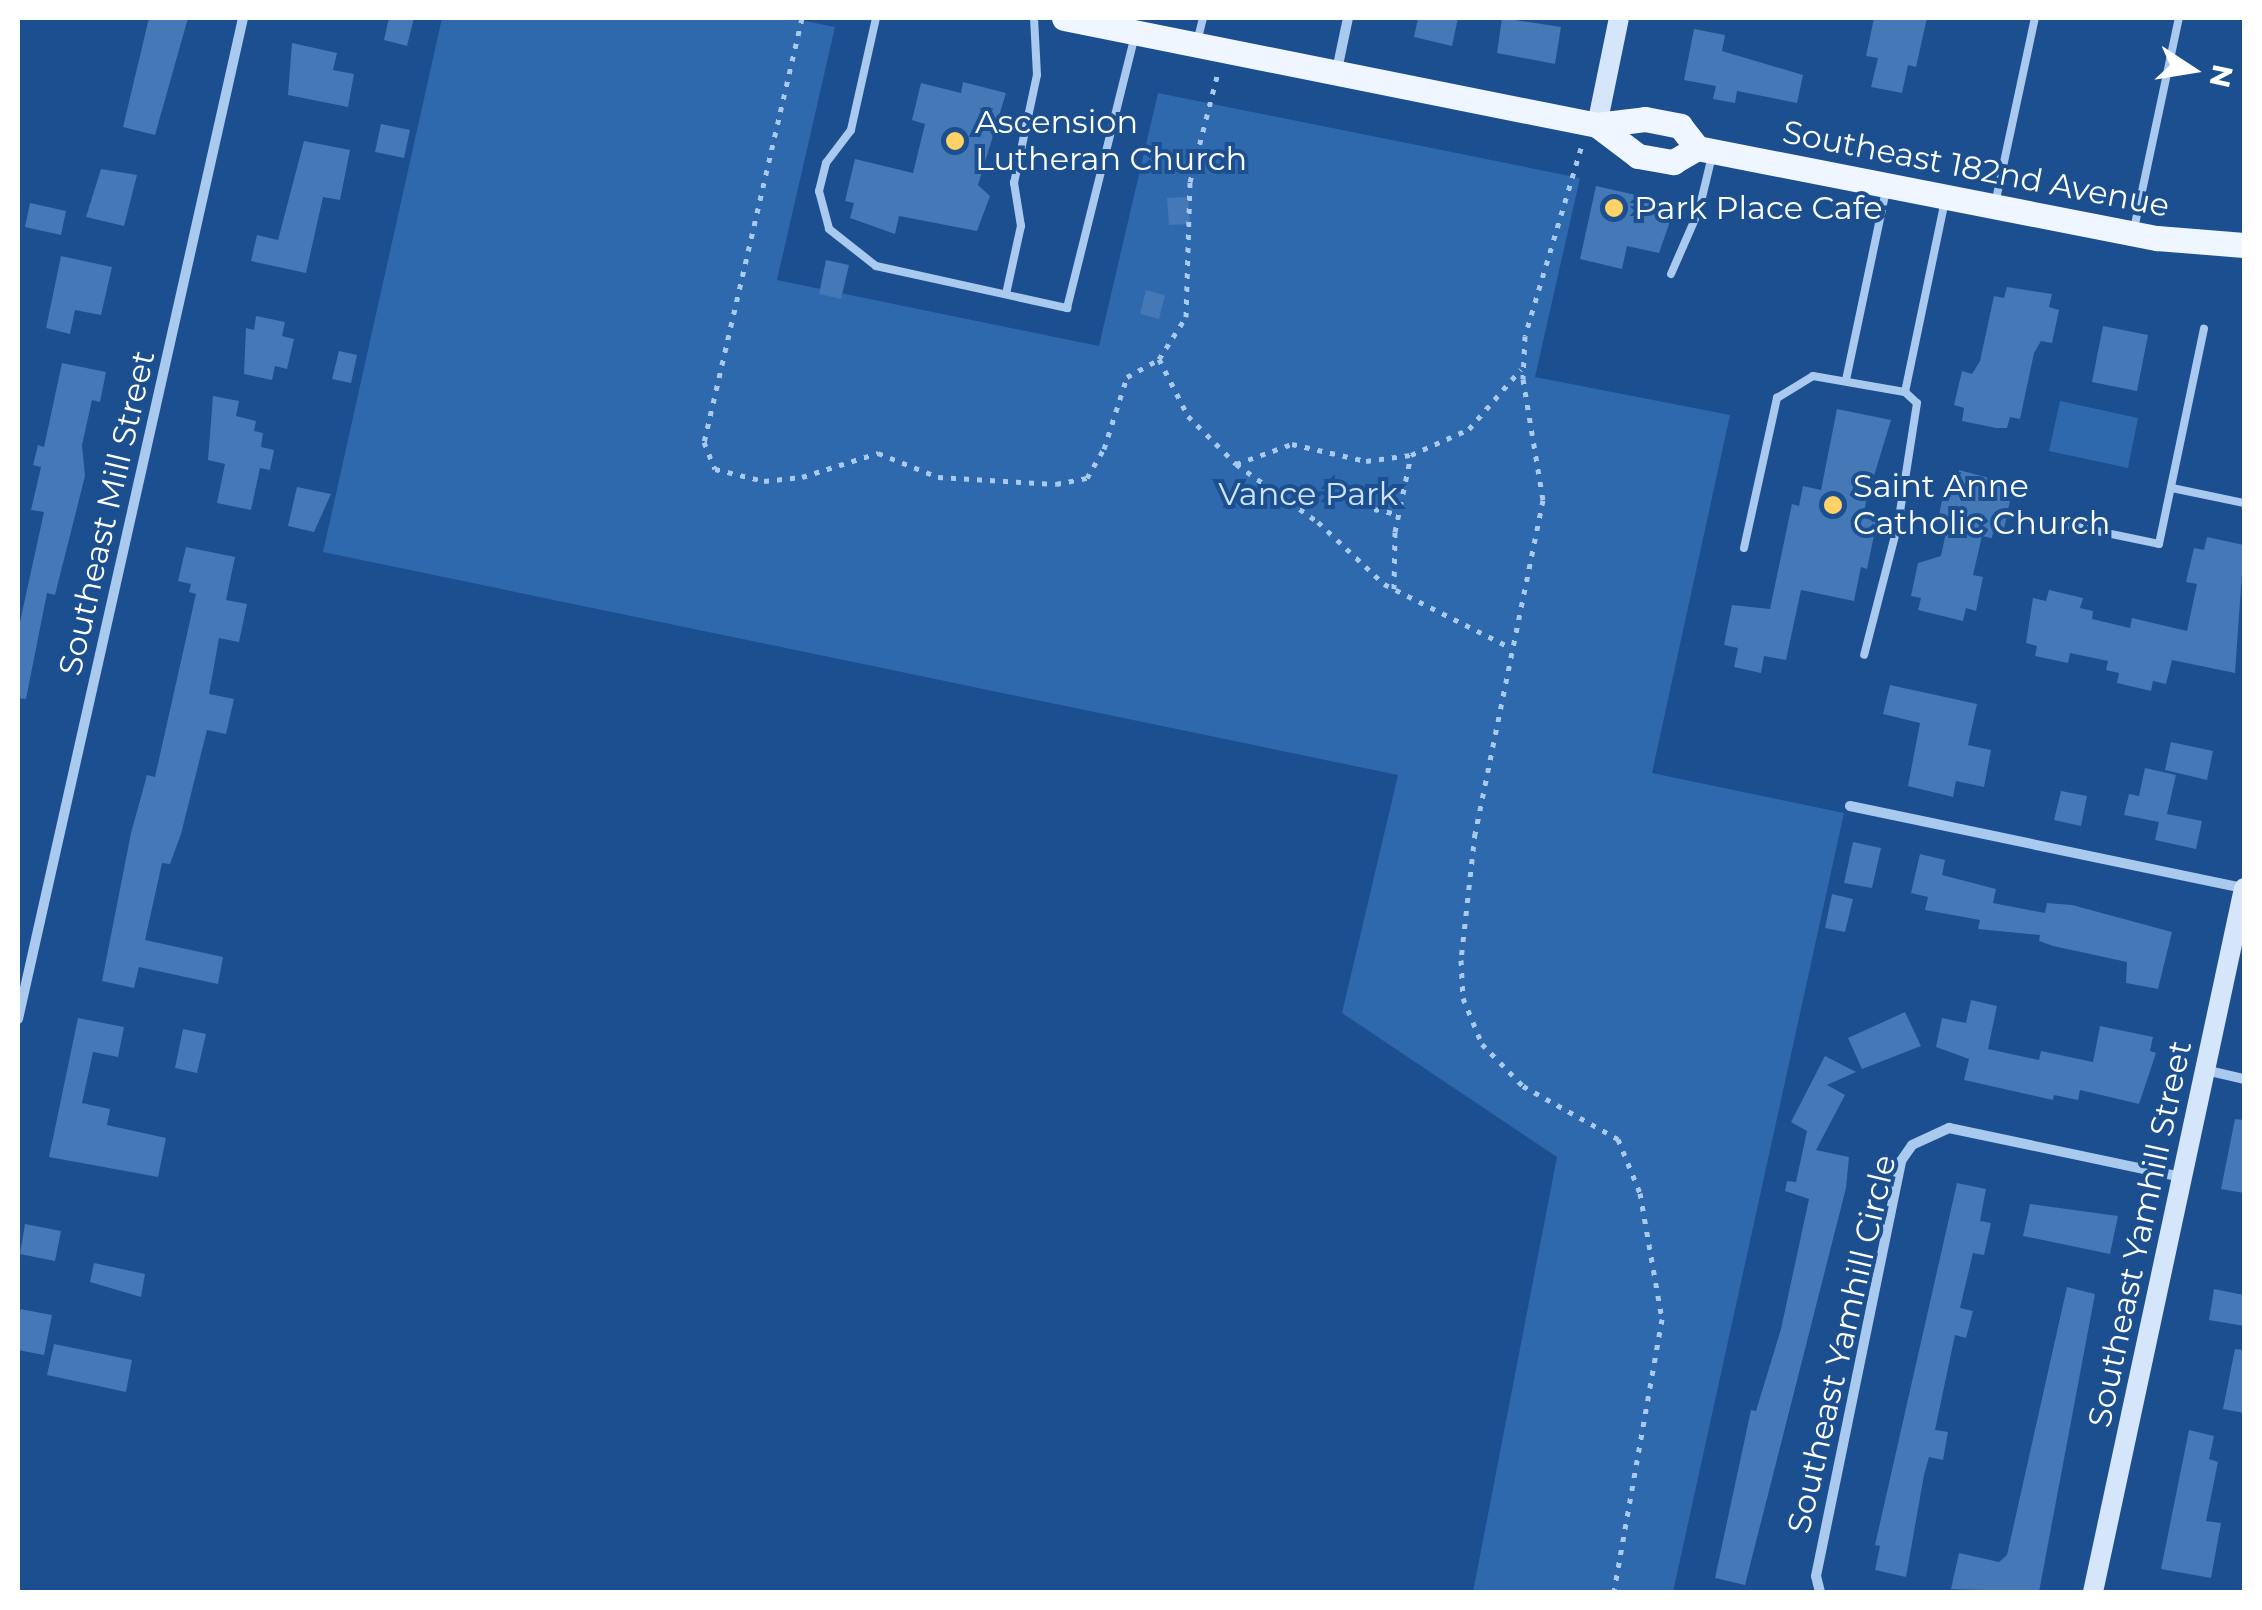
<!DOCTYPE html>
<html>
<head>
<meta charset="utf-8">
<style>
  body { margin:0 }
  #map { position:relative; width:2262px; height:1610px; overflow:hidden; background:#1b4f8f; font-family:Montserrat,sans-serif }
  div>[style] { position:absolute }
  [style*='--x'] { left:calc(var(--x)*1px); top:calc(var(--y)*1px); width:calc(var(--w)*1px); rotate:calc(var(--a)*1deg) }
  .green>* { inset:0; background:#2e69ad }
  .building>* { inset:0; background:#4478b7 }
  .path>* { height:5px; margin-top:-2.5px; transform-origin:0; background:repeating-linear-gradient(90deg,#a9c9ee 0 5px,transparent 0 13px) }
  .lane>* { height:8px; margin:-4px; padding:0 4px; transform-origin:4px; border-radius:4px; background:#a9c9ee }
  .street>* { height:10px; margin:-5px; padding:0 5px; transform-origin:5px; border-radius:5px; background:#a9c9ee }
  .secondary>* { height:20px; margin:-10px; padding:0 10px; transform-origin:10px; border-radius:10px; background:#d6e6fa }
  .primary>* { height:25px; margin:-12.5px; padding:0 12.5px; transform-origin:12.5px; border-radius:12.5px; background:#f0f6ff }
  .dots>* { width:28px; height:28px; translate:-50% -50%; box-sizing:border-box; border:5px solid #1b4f8f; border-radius:50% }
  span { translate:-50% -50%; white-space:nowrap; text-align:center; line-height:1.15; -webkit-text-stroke:8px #1b4f8f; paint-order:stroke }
  .poi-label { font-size:32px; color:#fff }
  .left { translate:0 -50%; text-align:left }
  .street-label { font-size:32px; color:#fff }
  .park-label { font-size:32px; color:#cfe3fa }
  .frame { position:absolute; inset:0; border:20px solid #fff; pointer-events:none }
  .north { position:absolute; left:2142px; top:20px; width:100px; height:100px; -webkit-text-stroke:8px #1b4f8f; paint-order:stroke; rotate:102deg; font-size:28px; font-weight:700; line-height:40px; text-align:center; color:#fff }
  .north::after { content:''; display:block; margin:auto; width:35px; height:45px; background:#fff; clip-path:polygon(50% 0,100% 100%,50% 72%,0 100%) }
</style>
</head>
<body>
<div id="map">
  <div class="green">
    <i style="clip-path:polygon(442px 18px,789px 18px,835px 27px,777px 280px,1099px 346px,1158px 93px,1580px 178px,1535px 377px,1730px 415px,1652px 773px,1844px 813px,1673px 1592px,1473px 1592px,1557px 1157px,1342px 1013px,1398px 775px,323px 552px)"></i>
    <i style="clip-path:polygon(2060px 401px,2138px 418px,2128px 468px,2049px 451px)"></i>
  </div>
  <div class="building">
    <i style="clip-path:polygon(149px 18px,188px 18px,155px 135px,123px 127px)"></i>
    <i style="clip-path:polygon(389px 18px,414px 18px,407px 46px,384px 40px)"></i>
    <i style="clip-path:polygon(1418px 18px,1458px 18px,1452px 46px,1414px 37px)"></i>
    <i style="clip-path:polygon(1502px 18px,1561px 27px,1555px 64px,1497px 53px)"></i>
    <i style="clip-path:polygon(1874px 18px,1927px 18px,1916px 67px,1908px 65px,1902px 93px,1871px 87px,1878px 58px,1866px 56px)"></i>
    <i style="clip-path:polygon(1694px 29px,1725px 35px,1722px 51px,1803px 75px,1797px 103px,1737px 91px,1735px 103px,1713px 99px,1716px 86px,1684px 80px)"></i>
    <i style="clip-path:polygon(292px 43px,337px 53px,333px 70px,354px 74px,348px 107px,288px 95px)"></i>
    <i style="clip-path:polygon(963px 82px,1006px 93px,978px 185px,990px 196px,977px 231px,899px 216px,895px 234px,850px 218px,854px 203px,845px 201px,855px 159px,913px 173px,925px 124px,912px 120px,921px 83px,961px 93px)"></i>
    <i style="clip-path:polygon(381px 124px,410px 130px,404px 158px,375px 152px)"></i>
    <i style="clip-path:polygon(304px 141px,350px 150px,340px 200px,323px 197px,306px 273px,251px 261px,257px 235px,278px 240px)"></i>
    <i style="clip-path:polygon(101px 169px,137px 175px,124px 226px,86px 217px)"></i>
    <i style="clip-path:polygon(1596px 186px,1676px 204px,1659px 253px,1627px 246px,1622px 269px,1580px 259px)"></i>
    <i style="clip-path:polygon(1188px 197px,1190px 224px,1169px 225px,1167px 198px)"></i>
    <i style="clip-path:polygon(30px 203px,66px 211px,61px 235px,25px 227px)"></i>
    <i style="clip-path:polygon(61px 256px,112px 267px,101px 315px,75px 310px,70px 334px,46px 328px)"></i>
    <i style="clip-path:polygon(826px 260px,849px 265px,841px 299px,819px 294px)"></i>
    <i style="clip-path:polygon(2007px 287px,2052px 294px,2049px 307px,2059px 310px,2052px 343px,2041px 341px,2034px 353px,2020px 419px,2010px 417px,2007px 428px,1996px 428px,1962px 421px,1964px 408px,1954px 405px,1962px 371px,1972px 374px,1980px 361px,1994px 296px,2004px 298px)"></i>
    <i style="clip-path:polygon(1146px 290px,1165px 295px,1159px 319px,1140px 314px)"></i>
    <i style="clip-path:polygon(256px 316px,285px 322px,282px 336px,294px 339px,287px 369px,275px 366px,272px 380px,244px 374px,246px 328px,254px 330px)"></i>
    <i style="clip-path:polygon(2103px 326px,2148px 335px,2137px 391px,2092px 382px)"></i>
    <i style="clip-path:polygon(339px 351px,357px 355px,351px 383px,332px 379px)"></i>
    <i style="clip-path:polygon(62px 363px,106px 372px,100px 402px,92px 400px,82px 445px,85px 476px,55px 595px,47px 593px,26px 699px,18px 698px,18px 631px,44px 512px,31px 510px,41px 467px,33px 465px,38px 445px,44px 447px)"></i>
    <i style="clip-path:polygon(213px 396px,239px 401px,236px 416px,256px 421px,254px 431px,263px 433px,261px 447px,274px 450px,270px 470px,260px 468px,251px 510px,217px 503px,225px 464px,208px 460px)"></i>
    <i style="clip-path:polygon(1837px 409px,1891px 420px,1866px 502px,1863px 518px,1877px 521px,1867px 569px,1861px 567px,1854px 601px,1801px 590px,1786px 660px,1764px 656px,1761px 673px,1734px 667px,1738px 648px,1724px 645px,1732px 605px,1770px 609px,1792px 504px,1799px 506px,1803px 486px,1821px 490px)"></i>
    <i style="clip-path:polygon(1959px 470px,2004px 482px,2001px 494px,2011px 496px,2004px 529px,1994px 527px,1992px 538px,1982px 536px,1973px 575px,1983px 577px,1976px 611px,1966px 608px,1963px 621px,1918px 610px,1921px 598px,1911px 596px,1918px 563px,1941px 556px,1949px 518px,1939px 515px,1946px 481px,1957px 484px)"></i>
    <i style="clip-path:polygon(297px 487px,331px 494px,314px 532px,288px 526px)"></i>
    <i style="clip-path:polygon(2207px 537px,2244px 545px,2235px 673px,2172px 660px,2166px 684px,2153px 681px,2151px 691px,2117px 683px,2119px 673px,2106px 670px,2108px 661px,2070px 653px,2068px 663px,2035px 656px,2037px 646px,2026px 643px,2033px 598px,2046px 601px,2049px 590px,2083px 598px,2080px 608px,2093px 611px,2092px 619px,2130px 628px,2132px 618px,2187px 631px,2197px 584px,2186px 582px,2194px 548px,2204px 550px)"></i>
    <i style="clip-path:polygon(186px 547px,235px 557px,226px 600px,247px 604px,239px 642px,219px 638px,209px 694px,234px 699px,226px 734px,207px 730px,181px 834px,170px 864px,162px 863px,145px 940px,223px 957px,218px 984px,139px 967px,134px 988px,102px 981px,131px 833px,147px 775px,155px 777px,196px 594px,189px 592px,191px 584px,178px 581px)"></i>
    <i style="clip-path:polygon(1890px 685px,1977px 704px,1968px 745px,1991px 750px,1984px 787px,1956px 781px,1953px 797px,1908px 786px,1920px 723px,1883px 714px)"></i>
    <i style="clip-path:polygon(2171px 742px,2213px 751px,2207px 780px,2165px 770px)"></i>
    <i style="clip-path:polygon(2145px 768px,2176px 775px,2167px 814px,2202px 821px,2196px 849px,2155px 840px,2159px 822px,2124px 815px,2129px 794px,2139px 796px)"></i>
    <i style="clip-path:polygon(2061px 791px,2087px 796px,2081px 826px,2054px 820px)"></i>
    <i style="clip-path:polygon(1853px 842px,1881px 848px,1872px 888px,1844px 883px)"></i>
    <i style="clip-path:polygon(1920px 854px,1945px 860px,1942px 875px,1996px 889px,1993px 903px,2045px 913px,2047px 903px,2072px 905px,2172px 932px,2158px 989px,2126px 983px,2127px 962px,2053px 946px,2039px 941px,2040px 935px,1978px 929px,1980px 920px,1925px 910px,1928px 897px,1911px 893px)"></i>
    <i style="clip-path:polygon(1832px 894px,1853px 899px,1845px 932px,1825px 928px)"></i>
    <i style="clip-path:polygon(1971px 1000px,1997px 1006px,1988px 1049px,2039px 1060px,2041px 1051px,2093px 1062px,2100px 1026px,2153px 1037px,2150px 1051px,2156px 1053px,2139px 1104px,2080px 1090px,2078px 1100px,2054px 1095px,2053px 1100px,1964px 1080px,1969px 1059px,1936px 1047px,1942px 1018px,1966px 1023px)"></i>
    <i style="clip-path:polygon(1905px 1012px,1921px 1046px,1862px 1069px,1848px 1038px)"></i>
    <i style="clip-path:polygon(78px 1018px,124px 1027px,118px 1057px,93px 1052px,82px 1103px,110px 1109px,107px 1125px,166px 1138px,158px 1177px,49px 1157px)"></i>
    <i style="clip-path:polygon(183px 1029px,206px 1034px,197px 1073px,175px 1068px)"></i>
    <i style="clip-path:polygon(1825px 1056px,1856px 1072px,1827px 1085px,1845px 1095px,1816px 1150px,1849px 1157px,1846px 1188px,1745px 1585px,1715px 1578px,1751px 1410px,1756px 1411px,1781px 1329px,1809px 1199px,1785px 1191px,1787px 1181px,1796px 1182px,1807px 1131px,1791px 1122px)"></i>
    <i style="clip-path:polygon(2235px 1119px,2244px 1120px,2244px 1193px,2221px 1189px)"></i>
    <i style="clip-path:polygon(1957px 1183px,1986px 1189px,1980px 1221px,1991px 1223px,1984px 1255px,1973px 1253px,1960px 1308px,1973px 1311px,1966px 1338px,1955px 1335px,1935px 1430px,1948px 1432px,1943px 1460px,1929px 1457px,1924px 1475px,1906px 1577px,1875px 1570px,1880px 1546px,1875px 1545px)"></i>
    <i style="clip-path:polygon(2030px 1204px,2118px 1216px,2110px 1254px,2023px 1236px)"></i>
    <i style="clip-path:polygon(25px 1224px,61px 1231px,55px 1261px,20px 1254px)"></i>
    <i style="clip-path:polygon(94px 1263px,145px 1274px,141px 1297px,90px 1282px)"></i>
    <i style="clip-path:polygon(2067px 1287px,2095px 1294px,2039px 1592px,1951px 1589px,1959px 1553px,1999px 1562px,2007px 1555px)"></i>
    <i style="clip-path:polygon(2214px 1289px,2244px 1295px,2244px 1326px,2209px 1320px)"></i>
    <i style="clip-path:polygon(20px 1309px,52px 1315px,44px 1355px,18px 1350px)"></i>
    <i style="clip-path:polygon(54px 1344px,132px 1360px,126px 1392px,47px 1375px)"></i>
    <i style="clip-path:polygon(2235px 1349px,2244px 1350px,2244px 1413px,2223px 1409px)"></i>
    <i style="clip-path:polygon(2189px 1430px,2214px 1436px,2209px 1459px,2218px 1462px,2206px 1521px,2221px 1523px,2211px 1578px,2161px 1569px)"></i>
  </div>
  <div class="path">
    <i style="--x:802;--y:18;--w:435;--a:103"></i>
    <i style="--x:704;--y:442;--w:29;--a:68"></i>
    <i style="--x:715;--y:469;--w:50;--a:13.8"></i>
    <i style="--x:764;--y:481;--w:38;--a:-6"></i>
    <i style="--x:802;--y:477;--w:80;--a:-17.5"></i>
    <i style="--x:878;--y:453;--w:65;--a:21.8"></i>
    <i style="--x:938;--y:477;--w:118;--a:3.4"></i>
    <i style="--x:1056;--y:484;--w:32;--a:-11"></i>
    <i style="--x:1087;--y:478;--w:34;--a:-60"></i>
    <i style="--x:1104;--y:449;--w:76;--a:-72.3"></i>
    <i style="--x:1127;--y:377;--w:37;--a:-29"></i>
    <i style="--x:1159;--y:359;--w:50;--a:-57.3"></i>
    <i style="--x:1186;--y:317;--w:135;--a:-88.3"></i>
    <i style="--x:1190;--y:182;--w:114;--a:-75.7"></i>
    <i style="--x:1581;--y:148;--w:196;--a:106.6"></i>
    <i style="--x:1525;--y:336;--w:43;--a:92.7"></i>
    <i style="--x:1523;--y:379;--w:123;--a:80.6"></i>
    <i style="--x:1543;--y:500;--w:340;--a:101.5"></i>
    <i style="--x:1475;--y:833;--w:128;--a:96.3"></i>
    <i style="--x:1461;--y:960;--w:38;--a:87"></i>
    <i style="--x:1463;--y:998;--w:50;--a:67.6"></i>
    <i style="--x:1482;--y:1044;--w:59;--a:45.7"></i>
    <i style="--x:1523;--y:1086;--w:109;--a:29.2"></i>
    <i style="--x:1618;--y:1139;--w:58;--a:67.8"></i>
    <i style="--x:1640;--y:1193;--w:128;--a:80.1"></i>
    <i style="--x:1662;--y:1319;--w:277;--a:100"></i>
    <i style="--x:1159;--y:359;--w:64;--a:63"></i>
    <i style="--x:1188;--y:416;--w:68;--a:45"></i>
    <i style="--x:1236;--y:464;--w:100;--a:35.3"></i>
    <i style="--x:1318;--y:522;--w:91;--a:43.2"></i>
    <i style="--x:1384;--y:584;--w:142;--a:26.7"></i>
    <i style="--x:1236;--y:464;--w:59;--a:-19.7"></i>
    <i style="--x:1292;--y:444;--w:76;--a:12.9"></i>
    <i style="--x:1366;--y:461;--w:45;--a:-7.6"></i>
    <i style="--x:1411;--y:455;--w:64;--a:-24.1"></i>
    <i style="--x:1469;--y:429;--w:79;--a:-49.1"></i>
    <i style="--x:1374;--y:509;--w:24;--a:12"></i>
    <i style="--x:1394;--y:589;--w:57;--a:-89"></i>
    <i style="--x:1395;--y:532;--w:79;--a:-78.3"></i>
  </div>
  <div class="lane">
    <i style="--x:876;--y:18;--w:115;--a:102.6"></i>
    <i style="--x:851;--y:130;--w:41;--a:127.1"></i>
    <i style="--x:826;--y:163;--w:29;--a:104"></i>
    <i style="--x:819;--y:191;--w:39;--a:75"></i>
    <i style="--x:829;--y:229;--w:60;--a:38.2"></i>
    <i style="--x:876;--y:266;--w:196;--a:12.4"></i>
    <i style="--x:1067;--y:308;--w:280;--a:-76"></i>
    <i style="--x:1197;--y:42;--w:25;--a:-76"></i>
    <i style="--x:1995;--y:204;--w:190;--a:-77.9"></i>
    <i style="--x:2134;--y:229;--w:216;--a:-78"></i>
    <i style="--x:1671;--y:274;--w:70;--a:-66.4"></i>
    <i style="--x:1699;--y:210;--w:56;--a:-76.5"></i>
    <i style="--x:1006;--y:294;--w:70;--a:-77.6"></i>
    <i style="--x:1021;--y:226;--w:44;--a:-99.2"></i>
    <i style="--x:1014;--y:183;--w:110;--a:-78"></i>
    <i style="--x:1037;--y:75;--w:57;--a:-93"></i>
    <i style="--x:1846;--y:380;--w:194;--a:-78.1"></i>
    <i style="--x:1905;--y:392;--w:195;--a:-78.2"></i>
    <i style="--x:2172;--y:488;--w:74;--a:11.8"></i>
    <i style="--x:2058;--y:523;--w:103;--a:11.7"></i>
    <i style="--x:2159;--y:544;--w:220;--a:-78.2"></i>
    <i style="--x:1744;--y:548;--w:154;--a:-77.6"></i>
    <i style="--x:1777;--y:398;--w:42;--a:-31.4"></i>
    <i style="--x:1813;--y:376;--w:93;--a:9.9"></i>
    <i style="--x:1905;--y:392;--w:16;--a:43"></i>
    <i style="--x:1917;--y:403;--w:122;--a:98.9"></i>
    <i style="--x:1898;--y:524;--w:135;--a:104.5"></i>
  </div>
  <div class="street">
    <i style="--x:1337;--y:70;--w:53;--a:-78.1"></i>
    <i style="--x:1850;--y:806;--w:402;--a:11.8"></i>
    <i style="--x:18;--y:1019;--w:1026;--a:-77.33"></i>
    <i style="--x:2205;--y:1070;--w:40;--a:13"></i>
    <i style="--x:1820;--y:1592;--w:16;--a:-104"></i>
    <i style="--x:1816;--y:1576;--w:424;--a:-78.4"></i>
    <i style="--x:1901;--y:1161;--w:19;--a:-55"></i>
    <i style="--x:1912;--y:1145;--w:41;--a:-24.7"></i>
    <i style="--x:1949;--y:1128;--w:237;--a:11.9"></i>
  </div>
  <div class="secondary">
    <i style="--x:1597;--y:125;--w:109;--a:-78.4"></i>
    <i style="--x:2093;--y:1592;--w:720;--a:-77.89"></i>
  </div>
  <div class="primary">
    <i style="--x:1064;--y:18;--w:544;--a:11.35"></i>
    <i style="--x:1597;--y:125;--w:48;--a:-7.1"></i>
    <i style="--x:1645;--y:119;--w:36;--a:11"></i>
    <i style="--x:1680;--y:126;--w:28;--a:52"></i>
    <i style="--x:1597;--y:125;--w:51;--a:37.1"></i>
    <i style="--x:1638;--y:156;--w:36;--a:10"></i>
    <i style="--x:1673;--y:162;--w:28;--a:-30"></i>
    <i style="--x:1697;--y:148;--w:469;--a:11.1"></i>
    <i style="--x:2157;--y:238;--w:87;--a:4.6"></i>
  </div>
  <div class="dots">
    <i style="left:955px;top:141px;background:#ffd166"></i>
    <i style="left:1614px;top:208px;background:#ffd166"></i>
    <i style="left:1833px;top:505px;background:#ffd166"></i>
  </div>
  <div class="poi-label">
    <span class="left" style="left:975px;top:141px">Ascension<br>Lutheran Church</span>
    <span class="left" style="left:1634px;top:208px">Park Place Cafe</span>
    <span class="left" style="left:1853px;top:505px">Saint Anne<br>Catholic Church</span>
  </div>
  <div class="street-label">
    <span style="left:1976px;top:169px;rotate:11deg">Southeast 182nd Avenue</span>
    <span style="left:107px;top:513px;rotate:-77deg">Southeast Mill Street</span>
    <span style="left:2140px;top:1234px;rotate:-78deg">Southeast Yamhill Street</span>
    <span style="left:1842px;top:1344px;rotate:-77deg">Southeast Yamhill Circle</span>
  </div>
  <div class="park-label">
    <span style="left:1308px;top:494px">Vance Park</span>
  </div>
  <div class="frame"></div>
  <div class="north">N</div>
</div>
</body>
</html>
